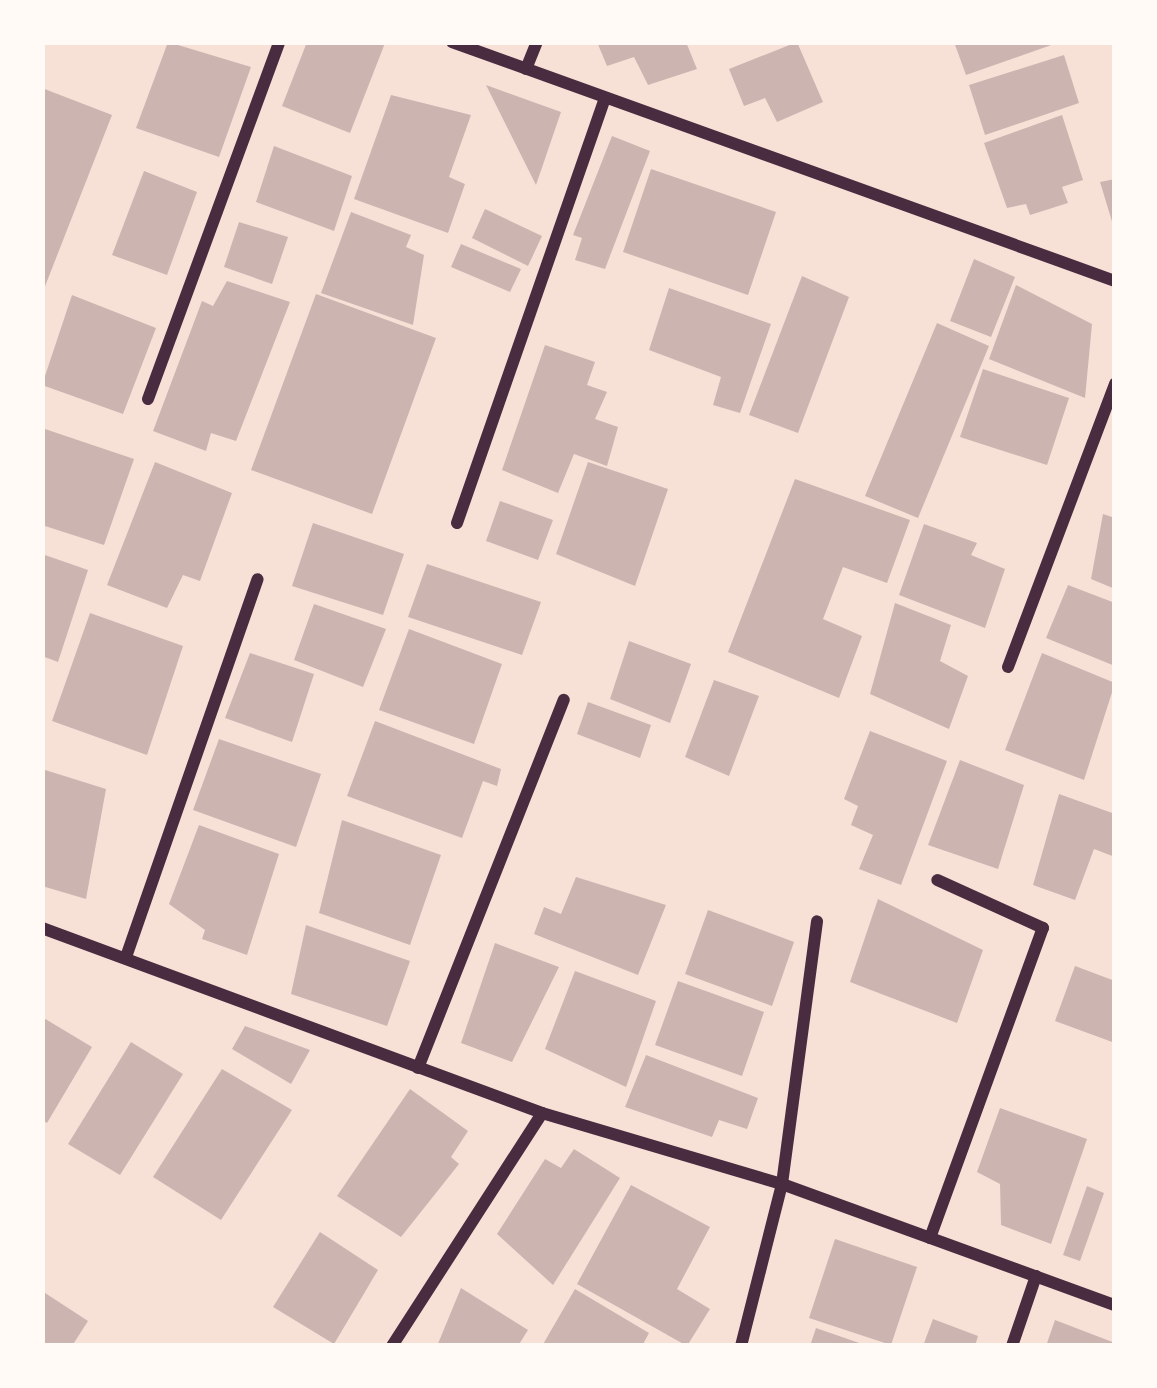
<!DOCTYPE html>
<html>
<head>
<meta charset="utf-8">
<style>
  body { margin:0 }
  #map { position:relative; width:1157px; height:1388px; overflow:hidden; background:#f7e1d7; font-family:Figtree,sans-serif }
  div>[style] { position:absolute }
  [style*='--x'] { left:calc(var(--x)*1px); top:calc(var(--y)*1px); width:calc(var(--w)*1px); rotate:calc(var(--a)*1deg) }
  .building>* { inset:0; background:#ccb4b1 }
  .minor>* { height:12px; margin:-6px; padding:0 6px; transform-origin:6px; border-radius:6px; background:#4a2c40 }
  span { translate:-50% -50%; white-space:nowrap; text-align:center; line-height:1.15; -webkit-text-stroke:12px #fffaf5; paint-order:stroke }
  .frame { position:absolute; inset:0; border:45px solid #fffaf5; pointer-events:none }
</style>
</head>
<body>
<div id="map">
  <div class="building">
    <i style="clip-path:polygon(168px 42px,251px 67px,219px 157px,136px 128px)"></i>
    <i style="clip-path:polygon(307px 42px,385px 43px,350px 133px,282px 106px)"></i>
    <i style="clip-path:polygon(597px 42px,686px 42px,697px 69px,648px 85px,634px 57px,607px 66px)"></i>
    <i style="clip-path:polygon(797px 42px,823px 102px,777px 122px,765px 98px,744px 106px,729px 69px)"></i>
    <i style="clip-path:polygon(954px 42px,1056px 42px,1057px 43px,966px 75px)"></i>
    <i style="clip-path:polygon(1064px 55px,1079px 103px,985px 135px,969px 85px)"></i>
    <i style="clip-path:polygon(486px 85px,561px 112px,536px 185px)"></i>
    <i style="clip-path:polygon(42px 88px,112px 115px,42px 294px)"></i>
    <i style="clip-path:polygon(391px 95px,471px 115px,449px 177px,465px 184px,448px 233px,354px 199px)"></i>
    <i style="clip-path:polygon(1062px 115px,1083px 180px,1062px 187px,1068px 203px,1030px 215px,1026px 204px,1007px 208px,984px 143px)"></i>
    <i style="clip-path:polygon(612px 136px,650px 151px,605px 269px,575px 260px,582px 238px,573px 235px)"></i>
    <i style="clip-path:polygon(274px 146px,352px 176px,334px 231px,256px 202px)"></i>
    <i style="clip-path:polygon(651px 169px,776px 212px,748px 295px,623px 252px)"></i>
    <i style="clip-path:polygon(144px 171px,197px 192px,167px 275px,112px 255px)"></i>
    <i style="clip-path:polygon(1115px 179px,1115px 228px,1114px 228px,1100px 182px)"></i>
    <i style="clip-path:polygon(485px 209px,542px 236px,528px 266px,472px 238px)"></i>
    <i style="clip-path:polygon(351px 212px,411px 235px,406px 247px,424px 255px,413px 325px,321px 293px)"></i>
    <i style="clip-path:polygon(239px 222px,288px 237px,272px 284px,224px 267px)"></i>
    <i style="clip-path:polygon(461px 244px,521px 269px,510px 292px,451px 267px)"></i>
    <i style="clip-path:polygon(974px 259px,1015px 277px,991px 337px,950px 321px)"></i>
    <i style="clip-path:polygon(802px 276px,849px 297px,798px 433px,749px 415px)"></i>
    <i style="clip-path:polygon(227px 281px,290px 302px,236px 441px,211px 433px,206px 451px,153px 431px,202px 301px,213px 306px)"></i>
    <i style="clip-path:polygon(1016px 285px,1092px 324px,1085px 398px,989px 359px)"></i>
    <i style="clip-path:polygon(669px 288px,771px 324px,740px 413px,713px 405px,721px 377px,649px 350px)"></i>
    <i style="clip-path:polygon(316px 294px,436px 338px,372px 514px,251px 470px)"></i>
    <i style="clip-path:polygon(72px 295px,156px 328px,123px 414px,42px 385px)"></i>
    <i style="clip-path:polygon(937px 323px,989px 346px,918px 518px,865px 496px)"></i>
    <i style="clip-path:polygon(545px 345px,595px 362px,587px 385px,607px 392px,595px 419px,618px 427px,607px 466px,574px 454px,558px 493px,502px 470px)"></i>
    <i style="clip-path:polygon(983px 369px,1069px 398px,1047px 465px,960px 437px)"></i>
    <i style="clip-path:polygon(42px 428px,134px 459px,104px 545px,45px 526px)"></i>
    <i style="clip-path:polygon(155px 462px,232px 493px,200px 581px,183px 575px,167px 608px,107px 585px)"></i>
    <i style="clip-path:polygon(588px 462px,668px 489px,635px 586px,556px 554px)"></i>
    <i style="clip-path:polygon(795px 479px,910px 520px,887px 583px,843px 567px,823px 619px,862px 636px,839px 698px,728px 652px)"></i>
    <i style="clip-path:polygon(500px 501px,553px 520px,538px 560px,486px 541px)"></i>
    <i style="clip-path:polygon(1103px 514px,1115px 518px,1115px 589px,1091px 579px)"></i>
    <i style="clip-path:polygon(313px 523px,404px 554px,383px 615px,292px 586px)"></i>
    <i style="clip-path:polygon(924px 524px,977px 543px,971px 555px,1005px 569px,985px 628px,899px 595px)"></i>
    <i style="clip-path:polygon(42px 554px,88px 570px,58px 662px,42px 656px)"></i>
    <i style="clip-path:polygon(427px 564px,541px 602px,522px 655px,408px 617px)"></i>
    <i style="clip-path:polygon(1068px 585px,1115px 603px,1115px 666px,1046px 638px)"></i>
    <i style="clip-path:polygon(895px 603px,951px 625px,940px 661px,968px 676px,949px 729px,870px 694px)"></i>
    <i style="clip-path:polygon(314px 604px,386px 629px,363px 687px,294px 660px)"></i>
    <i style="clip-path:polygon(90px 613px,183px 646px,147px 755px,52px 721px)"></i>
    <i style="clip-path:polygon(409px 629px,502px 664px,474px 744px,379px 710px)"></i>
    <i style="clip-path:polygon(629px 641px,691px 664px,670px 723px,610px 699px)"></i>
    <i style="clip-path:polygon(250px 653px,314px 674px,292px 742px,225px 718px)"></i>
    <i style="clip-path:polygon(1042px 653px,1115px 683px,1084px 780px,1005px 750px)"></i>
    <i style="clip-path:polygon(714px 680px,759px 696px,729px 776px,685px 757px)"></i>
    <i style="clip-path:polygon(588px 702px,651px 725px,640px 758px,577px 734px)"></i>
    <i style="clip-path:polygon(375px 721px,501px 769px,497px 786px,483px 781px,462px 838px,347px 796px)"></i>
    <i style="clip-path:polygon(870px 731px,947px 761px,901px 885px,859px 869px,873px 835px,851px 825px,858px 806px,844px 799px)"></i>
    <i style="clip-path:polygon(219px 739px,321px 774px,296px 847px,193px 810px)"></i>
    <i style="clip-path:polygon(960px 760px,1024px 785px,998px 869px,928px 845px)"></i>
    <i style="clip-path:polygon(42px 769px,106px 789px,86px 899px,42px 886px)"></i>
    <i style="clip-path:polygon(1059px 794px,1115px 814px,1115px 857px,1094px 849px,1075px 900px,1033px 885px)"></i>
    <i style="clip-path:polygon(342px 820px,441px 855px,410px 945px,319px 913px)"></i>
    <i style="clip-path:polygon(199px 825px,279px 854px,247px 955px,202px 939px,205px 930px,169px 904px)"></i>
    <i style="clip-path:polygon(576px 877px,666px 905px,638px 975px,534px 934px,544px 907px,561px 914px)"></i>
    <i style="clip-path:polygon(878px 899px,983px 950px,957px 1023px,850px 982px)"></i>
    <i style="clip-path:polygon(708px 910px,794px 942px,772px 1006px,685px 974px)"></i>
    <i style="clip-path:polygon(306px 925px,410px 961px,387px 1026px,291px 994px)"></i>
    <i style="clip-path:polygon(495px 943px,559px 967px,512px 1062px,461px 1043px)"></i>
    <i style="clip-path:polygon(1075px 966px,1115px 981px,1115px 1043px,1055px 1021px)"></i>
    <i style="clip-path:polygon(575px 971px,656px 1001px,626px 1087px,545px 1049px)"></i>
    <i style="clip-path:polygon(678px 981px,764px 1012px,742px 1076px,655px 1045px)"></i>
    <i style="clip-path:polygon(42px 1017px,92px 1047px,47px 1123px,42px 1120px)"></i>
    <i style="clip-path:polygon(245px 1026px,310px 1050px,291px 1084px,232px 1049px)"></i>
    <i style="clip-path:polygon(131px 1042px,183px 1074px,120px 1175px,68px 1144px)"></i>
    <i style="clip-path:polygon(646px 1055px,758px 1098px,747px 1129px,719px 1120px,712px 1137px,625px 1107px)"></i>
    <i style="clip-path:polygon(222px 1069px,292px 1110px,221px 1220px,153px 1177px)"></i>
    <i style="clip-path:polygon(410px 1089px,468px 1131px,451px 1157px,459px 1164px,401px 1237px,337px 1196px)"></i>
    <i style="clip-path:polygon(1000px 1108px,1087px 1139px,1051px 1244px,1001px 1225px,1000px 1184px,977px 1172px)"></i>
    <i style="clip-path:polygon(574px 1149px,620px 1178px,553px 1285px,497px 1234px,545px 1159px,561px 1168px)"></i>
    <i style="clip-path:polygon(631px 1185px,710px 1227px,677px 1289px,710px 1309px,687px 1346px,577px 1284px)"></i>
    <i style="clip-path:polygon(1087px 1186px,1104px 1193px,1080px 1261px,1063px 1255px)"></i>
    <i style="clip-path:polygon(320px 1232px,378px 1270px,334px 1344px,273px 1307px)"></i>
    <i style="clip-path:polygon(835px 1239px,917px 1267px,891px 1345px,809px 1318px)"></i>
    <i style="clip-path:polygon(461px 1288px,528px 1330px,518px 1346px,437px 1346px)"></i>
    <i style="clip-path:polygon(575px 1289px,649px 1333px,642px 1346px,542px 1346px)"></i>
    <i style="clip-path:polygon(42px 1291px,88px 1321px,72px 1346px,42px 1346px)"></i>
    <i style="clip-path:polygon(933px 1319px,978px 1336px,975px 1346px,923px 1346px)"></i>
    <i style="clip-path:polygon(1055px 1320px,1115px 1343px,1115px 1346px,1046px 1346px)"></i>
    <i style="clip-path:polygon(816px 1328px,865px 1345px,865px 1346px,810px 1346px)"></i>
  </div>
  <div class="minor">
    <i style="--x:452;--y:42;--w:705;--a:19.82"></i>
    <i style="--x:526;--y:69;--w:29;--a:-68"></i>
    <i style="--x:148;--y:399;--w:380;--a:-69.8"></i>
    <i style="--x:457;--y:523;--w:450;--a:-70.8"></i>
    <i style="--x:1008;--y:667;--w:303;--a:-69.3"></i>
    <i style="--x:42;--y:928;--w:533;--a:20.3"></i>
    <i style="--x:542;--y:1113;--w:250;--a:16.5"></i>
    <i style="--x:782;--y:1184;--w:354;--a:20"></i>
    <i style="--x:126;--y:957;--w:400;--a:-70.8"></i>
    <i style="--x:418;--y:1068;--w:396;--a:-68.4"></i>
    <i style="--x:930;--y:1238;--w:330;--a:-70"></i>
    <i style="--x:1043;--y:928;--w:116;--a:-155.6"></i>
    <i style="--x:392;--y:1346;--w:277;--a:-57.2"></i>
    <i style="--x:741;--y:1346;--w:167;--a:-75.8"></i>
    <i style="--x:782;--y:1184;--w:265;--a:-82.4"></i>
    <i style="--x:1012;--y:1346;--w:74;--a:-71.1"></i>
  </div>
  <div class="frame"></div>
</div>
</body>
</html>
